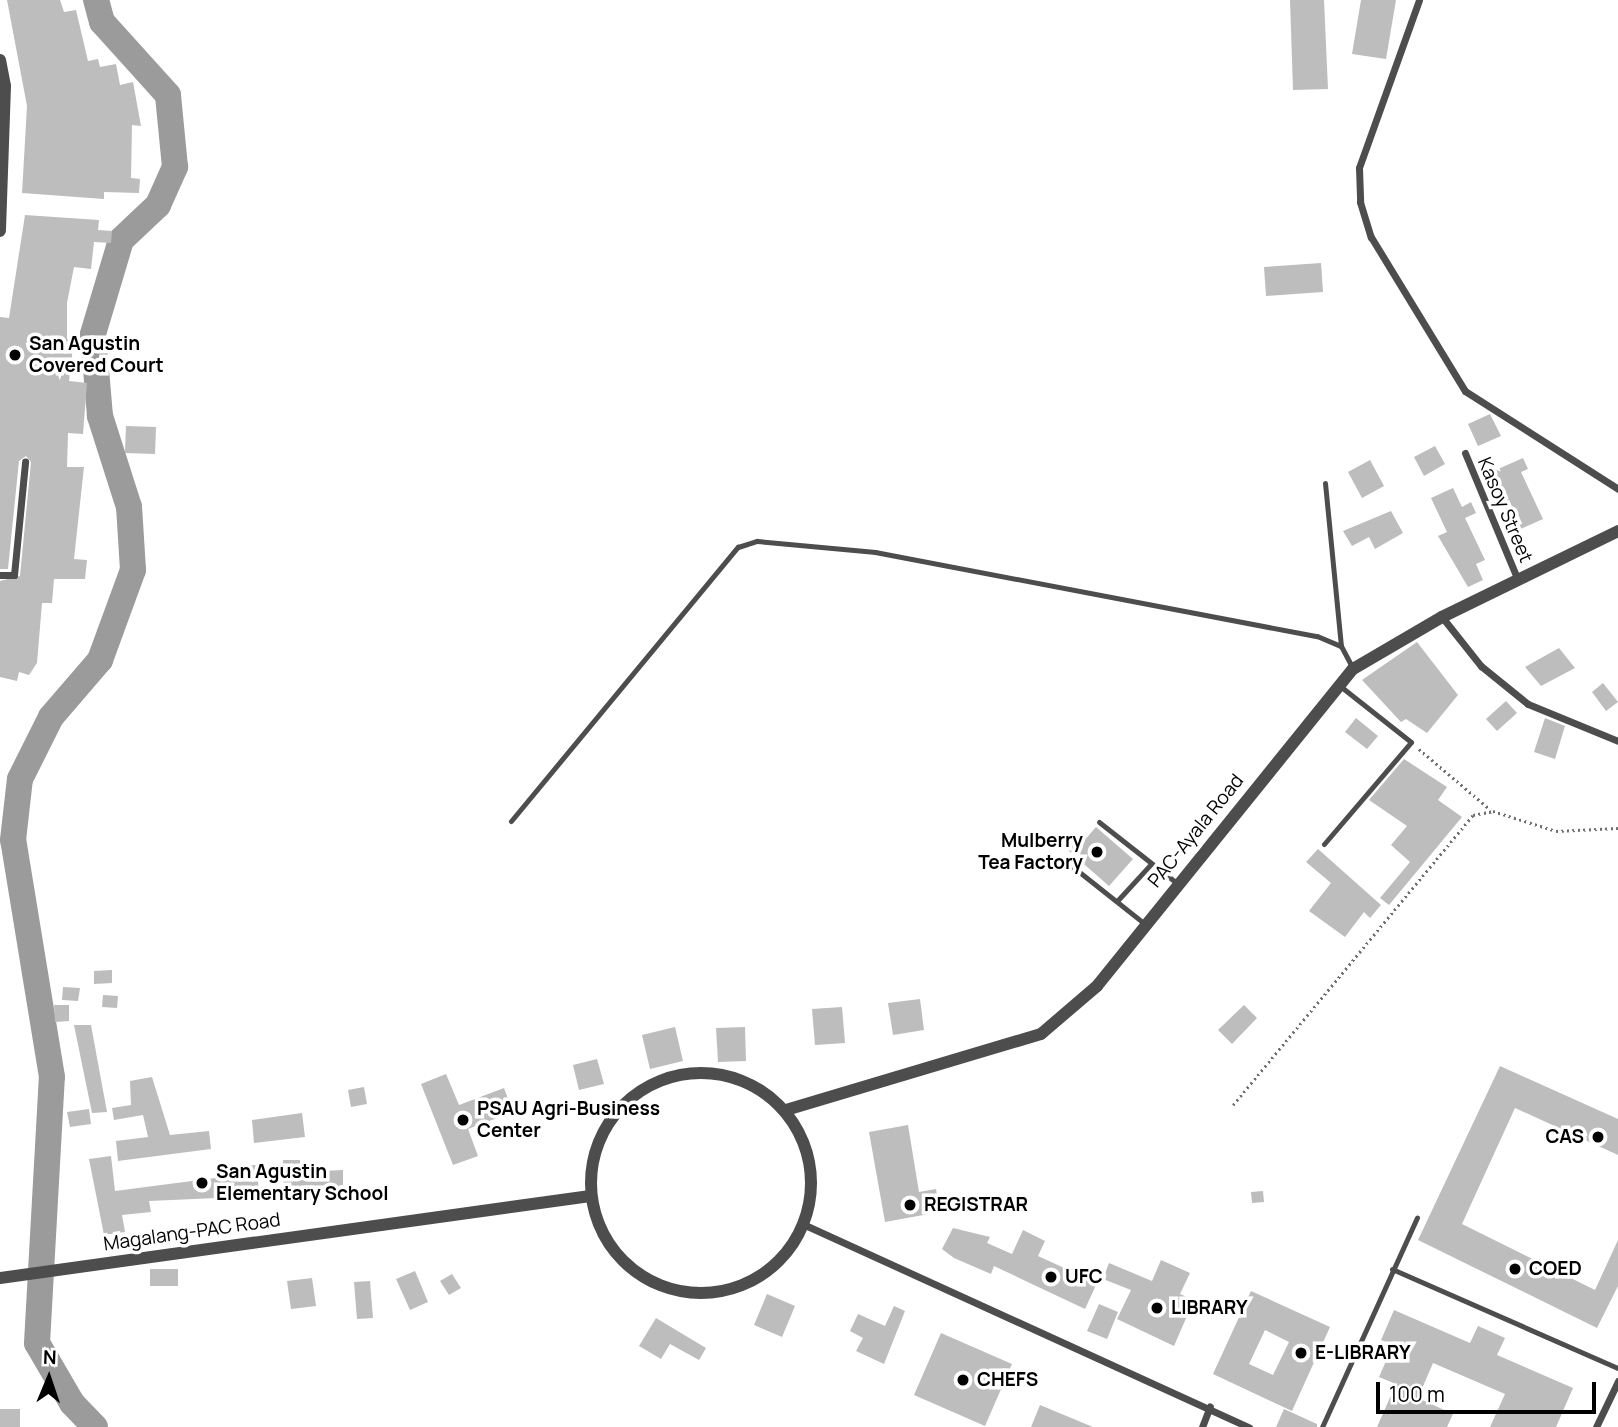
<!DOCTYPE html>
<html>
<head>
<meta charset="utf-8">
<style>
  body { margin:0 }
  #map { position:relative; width:1618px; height:1427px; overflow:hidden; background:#fff; font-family:Manrope,sans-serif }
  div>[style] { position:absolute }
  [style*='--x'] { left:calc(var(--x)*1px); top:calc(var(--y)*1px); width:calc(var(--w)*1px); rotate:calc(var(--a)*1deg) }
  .river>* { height:26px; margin:-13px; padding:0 13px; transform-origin:13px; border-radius:13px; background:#9b9b9b }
  .building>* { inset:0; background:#bdbdbd }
  .path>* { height:2.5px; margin-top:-1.25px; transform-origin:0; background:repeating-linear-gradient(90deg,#6f6f6f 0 2px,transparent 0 5.5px) }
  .service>* { height:5px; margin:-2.5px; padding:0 2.5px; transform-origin:2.5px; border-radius:2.5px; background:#4d4d4d }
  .minor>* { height:7px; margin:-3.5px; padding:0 3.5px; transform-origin:3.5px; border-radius:3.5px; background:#4d4d4d }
  .tertiary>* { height:12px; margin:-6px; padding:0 6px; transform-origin:6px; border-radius:6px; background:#4d4d4d }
  .tertiary>.ring { margin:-6px; padding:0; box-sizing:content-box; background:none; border:12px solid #4d4d4d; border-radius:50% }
  .dots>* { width:19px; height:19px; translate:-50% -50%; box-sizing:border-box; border:4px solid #fff; border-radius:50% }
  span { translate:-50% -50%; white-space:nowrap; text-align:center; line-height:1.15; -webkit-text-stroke:7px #fff; paint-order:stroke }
  .poi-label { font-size:19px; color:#000; font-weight:700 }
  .left { translate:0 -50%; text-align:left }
  .right { translate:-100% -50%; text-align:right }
  .street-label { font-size:19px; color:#000 }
  .north { position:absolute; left:14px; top:1343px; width:70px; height:70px; -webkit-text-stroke:5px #fff; paint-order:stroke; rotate:2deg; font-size:19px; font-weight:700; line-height:28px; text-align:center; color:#000 }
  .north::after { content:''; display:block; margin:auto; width:24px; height:32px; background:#000; clip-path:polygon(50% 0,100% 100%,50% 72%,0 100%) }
  .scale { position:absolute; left:1376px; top:1382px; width:220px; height:32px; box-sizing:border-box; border:4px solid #000; border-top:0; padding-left:9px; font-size:21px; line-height:24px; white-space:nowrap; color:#000; -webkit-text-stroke:5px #fff; paint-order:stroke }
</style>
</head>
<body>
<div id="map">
  <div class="river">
    <i style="--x:95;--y:1427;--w:33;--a:-134"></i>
    <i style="--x:72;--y:1403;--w:69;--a:-120.3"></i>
    <i style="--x:37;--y:1343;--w:266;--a:-86.8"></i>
    <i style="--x:52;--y:1077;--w:240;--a:-99.3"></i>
    <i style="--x:13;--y:840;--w:61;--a:-83.5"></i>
    <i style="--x:20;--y:779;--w:69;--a:-63.4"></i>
    <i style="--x:51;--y:717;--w:75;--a:-49.3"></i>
    <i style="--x:100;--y:660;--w:96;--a:-69.9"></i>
    <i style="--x:133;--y:570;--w:63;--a:-93.6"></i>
    <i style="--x:129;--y:507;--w:96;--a:-107.7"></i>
    <i style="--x:100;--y:416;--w:82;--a:-94.9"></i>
    <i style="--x:93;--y:334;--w:98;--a:-73.4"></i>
    <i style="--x:121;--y:240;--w:51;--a:-43.4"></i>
    <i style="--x:158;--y:205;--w:42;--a:-65.9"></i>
    <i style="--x:175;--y:167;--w:72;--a:-95.6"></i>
    <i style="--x:168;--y:95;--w:98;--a:-132.1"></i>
    <i style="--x:102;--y:22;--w:23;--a:-105"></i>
  </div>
  <div class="building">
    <i style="clip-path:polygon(7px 0,60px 0,64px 12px,76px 10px,88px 61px,98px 59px,100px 67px,116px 64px,120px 85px,133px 82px,141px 126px,132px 125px,131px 178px,140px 179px,139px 193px,104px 192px,104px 199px,22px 193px,27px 106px)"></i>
    <i style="clip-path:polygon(1290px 0,1324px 0,1328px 89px,1293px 90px)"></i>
    <i style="clip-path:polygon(1361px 0,1396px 0,1386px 59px,1352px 54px)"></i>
    <i style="clip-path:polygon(25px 215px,99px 220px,98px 230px,112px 231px,111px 243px,94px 242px,91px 269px,74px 267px,67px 303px,67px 339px,74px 339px,69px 381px,87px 383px,83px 434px,68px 433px,67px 467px,84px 467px,74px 559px,87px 560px,85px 579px,54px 579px,52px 603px,42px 603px,37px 663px,29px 675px,19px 672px,17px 681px,0 677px,0 581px,20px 576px,31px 462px,26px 456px,19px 461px,8px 569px,0 569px,0 317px,9px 318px)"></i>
    <i style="clip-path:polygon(1321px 263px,1323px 292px,1266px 296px,1264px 267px)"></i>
    <i style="clip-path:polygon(1490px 414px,1501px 436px,1478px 446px,1468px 424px)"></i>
    <i style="clip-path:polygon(126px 426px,156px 427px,155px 454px,125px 453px)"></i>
    <i style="clip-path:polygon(1435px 446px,1445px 464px,1424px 476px,1414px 457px)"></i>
    <i style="clip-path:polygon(1523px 458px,1528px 469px,1521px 472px,1543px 519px,1514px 532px,1489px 473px)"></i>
    <i style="clip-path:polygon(1370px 460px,1384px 486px,1362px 498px,1348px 472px)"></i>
    <i style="clip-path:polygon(1453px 488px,1462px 507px,1471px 502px,1476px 513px,1465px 518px,1485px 560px,1476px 564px,1483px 580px,1468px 587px,1438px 536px,1447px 532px,1431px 498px)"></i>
    <i style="clip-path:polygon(1391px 511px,1403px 533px,1375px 549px,1369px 537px,1352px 546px,1343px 531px)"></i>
    <i style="clip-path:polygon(1417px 642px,1458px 695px,1427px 733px,1406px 719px,1401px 722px,1362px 680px)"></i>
    <i style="clip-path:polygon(1559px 648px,1575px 668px,1541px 686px,1525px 667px)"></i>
    <i style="clip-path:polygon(1603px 683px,1618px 702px,1606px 711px,1592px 692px)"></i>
    <i style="clip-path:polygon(1506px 701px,1517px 713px,1497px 731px,1486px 719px)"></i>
    <i style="clip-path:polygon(1356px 718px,1378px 736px,1367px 749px,1345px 732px)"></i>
    <i style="clip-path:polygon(1545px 718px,1565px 726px,1555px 759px,1534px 752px)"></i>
    <i style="clip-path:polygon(1404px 759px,1447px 787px,1438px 800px,1462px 817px,1389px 905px,1380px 898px,1410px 862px,1391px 845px,1407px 826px,1369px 800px)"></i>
    <i style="clip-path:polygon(1096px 827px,1133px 859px,1109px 886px,1062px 845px,1072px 833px,1083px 842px)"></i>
    <i style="clip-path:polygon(1318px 849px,1381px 905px,1370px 918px,1364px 912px,1345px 937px,1309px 911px,1331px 883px,1306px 862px)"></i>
    <i style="clip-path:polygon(112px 970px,112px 983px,94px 984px,94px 971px)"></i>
    <i style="clip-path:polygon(63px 987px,80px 988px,78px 1001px,62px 1000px)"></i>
    <i style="clip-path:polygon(103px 995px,118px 996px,117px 1008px,102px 1007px)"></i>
    <i style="clip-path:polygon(920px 999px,924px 1030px,893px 1035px,888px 1003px)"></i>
    <i style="clip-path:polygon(54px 1005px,69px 1005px,69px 1021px,55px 1022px)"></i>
    <i style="clip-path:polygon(1244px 1005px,1257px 1018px,1232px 1044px,1218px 1030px)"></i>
    <i style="clip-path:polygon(842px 1007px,845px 1043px,815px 1045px,812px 1009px)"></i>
    <i style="clip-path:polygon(74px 1025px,91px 1025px,107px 1112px,92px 1113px)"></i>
    <i style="clip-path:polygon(675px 1027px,683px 1061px,650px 1069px,642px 1035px)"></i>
    <i style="clip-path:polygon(745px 1027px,746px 1061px,718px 1062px,716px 1028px)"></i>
    <i style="clip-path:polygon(597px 1059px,604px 1084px,579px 1090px,573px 1065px)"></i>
    <i style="clip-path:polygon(1500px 1066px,1618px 1119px,1618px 1155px,1515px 1108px,1462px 1224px,1595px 1290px,1618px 1240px,1618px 1286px,1597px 1328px,1418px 1240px)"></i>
    <i style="clip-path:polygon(446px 1074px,459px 1105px,504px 1088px,513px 1112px,468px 1129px,478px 1156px,453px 1165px,421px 1084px)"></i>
    <i style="clip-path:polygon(152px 1077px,170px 1135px,209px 1131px,211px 1149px,118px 1161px,116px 1141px,148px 1137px,143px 1115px,114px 1120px,112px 1108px,131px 1105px,130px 1081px)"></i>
    <i style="clip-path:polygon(364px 1087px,367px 1104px,351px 1107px,348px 1090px)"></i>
    <i style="clip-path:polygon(89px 1109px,91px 1124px,70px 1127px,67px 1112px)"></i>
    <i style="clip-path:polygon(302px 1113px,305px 1137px,254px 1143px,252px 1120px)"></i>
    <i style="clip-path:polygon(908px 1125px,919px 1192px,936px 1189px,940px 1212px,885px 1222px,869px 1132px)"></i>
    <i style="clip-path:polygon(111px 1156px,115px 1191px,215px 1178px,214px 1167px,257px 1165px,259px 1196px,149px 1201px,151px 1212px,122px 1215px,125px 1232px,104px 1235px,89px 1159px)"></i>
    <i style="clip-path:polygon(283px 1160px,300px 1160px,300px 1172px,343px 1170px,343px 1185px,284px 1195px)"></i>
    <i style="clip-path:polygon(1263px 1191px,1264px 1202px,1252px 1203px,1251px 1192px)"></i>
    <i style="clip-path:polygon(953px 1228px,990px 1237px,987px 1243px,1012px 1254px,1023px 1230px,1045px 1241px,1038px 1256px,1097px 1283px,1085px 1309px,994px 1266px,991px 1274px,954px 1258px,942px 1249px)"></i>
    <i style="clip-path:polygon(1161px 1260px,1190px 1273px,1180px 1294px,1194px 1300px,1174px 1346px,1117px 1319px,1131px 1290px,1103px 1279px,1109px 1263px,1152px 1281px)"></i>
    <i style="clip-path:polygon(150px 1269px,178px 1269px,178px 1286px,150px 1286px)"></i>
    <i style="clip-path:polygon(415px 1271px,428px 1302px,410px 1310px,396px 1279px)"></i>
    <i style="clip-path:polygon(452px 1274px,461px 1288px,449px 1295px,440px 1281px)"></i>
    <i style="clip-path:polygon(312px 1278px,316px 1306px,291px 1309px,287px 1281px)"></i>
    <i style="clip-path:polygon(370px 1281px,373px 1318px,357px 1319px,354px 1282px)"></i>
    <i style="clip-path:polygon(evenodd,1251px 1291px,1330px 1327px,1292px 1411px,1213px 1374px,1251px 1291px,1265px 1330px,1289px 1342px,1273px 1375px,1249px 1364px,1265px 1330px)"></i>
    <i style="clip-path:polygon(767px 1294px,795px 1306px,782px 1337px,754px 1325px)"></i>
    <i style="clip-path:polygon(1099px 1304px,1118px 1312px,1107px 1339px,1087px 1331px)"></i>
    <i style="clip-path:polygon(894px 1306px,905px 1311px,884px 1364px,856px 1351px,863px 1338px,850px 1331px,858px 1314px,885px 1326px)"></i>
    <i style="clip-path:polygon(1394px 1310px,1470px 1343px,1478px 1326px,1505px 1338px,1497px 1355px,1573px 1388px,1556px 1427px,1490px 1427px,1505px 1394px,1433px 1363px,1418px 1398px,1453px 1414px,1447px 1427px,1377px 1427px,1396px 1384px,1379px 1377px,1393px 1345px,1381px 1340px)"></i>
    <i style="clip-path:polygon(656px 1318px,706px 1348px,699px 1360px,670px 1344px,661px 1359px,639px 1346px)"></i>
    <i style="clip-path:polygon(941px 1333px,1012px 1364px,985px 1426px,914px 1395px)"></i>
    <i style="clip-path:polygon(1040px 1405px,1093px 1427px,1031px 1427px)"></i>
    <i style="clip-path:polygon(0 1409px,20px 1409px,20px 1427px,0 1427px)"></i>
    <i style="clip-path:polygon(1284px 1409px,1317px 1424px,1317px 1427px,1276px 1427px)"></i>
  </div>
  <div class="path">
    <i style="--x:1419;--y:749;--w:94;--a:40.3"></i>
    <i style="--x:1233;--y:1105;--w:376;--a:-50.4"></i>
    <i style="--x:1473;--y:815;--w:20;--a:-11"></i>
    <i style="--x:1493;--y:811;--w:66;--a:17.6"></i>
    <i style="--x:1556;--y:831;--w:62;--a:-2.8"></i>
  </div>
  <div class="service">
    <i style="--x:1325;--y:483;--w:164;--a:84.4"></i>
    <i style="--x:511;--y:821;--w:356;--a:-50.4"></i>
    <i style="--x:738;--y:547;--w:20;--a:-18"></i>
    <i style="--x:757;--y:541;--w:119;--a:5.3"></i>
    <i style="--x:875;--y:552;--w:450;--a:10.8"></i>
    <i style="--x:1317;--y:636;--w:26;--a:23"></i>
    <i style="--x:1341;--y:646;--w:26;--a:62"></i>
    <i style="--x:1099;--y:822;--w:100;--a:38.1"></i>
    <i style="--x:1324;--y:844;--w:134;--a:-49.5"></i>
    <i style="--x:1411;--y:742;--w:90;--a:-141.7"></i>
    <i style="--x:1073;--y:867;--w:92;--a:38.4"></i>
    <i style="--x:1117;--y:901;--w:49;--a:-47.5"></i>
    <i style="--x:1392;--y:1269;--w:247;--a:23.7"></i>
    <i style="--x:1322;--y:1427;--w:230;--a:-65.6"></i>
  </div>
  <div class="minor">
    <i style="--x:1419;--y:0;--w:178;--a:109.7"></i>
    <i style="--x:1359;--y:168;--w:34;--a:88"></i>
    <i style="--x:1360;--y:202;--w:37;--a:73"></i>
    <i style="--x:1371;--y:237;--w:180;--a:58.6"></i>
    <i style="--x:1465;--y:391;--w:182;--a:32.6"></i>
    <i style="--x:1465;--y:453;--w:135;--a:67.4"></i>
    <i style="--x:0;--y:575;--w:14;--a:0"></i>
    <i style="--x:14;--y:575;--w:114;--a:-84.4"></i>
    <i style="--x:1442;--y:617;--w:63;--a:51.5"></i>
    <i style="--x:1481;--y:666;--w:60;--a:39"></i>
    <i style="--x:1528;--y:704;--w:97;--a:22.3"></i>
    <i style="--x:805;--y:1225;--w:488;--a:24.5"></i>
    <i style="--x:1202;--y:1427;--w:22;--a:-69"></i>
    <i style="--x:1596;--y:1427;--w:51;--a:-64.4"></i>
  </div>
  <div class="tertiary">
    <i style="--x:0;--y:60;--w:26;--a:79"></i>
    <i style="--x:5;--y:86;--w:145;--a:92"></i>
    <i class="ring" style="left:591px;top:1073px;width:208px;height:208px"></i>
    <i style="--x:786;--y:1110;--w:266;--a:-16.6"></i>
    <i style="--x:1041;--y:1034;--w:74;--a:-40.6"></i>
    <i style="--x:1097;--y:986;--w:407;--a:-51.1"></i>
    <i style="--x:1353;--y:669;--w:103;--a:-30.3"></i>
    <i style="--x:1442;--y:617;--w:196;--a:-26"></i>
    <i style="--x:0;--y:1278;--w:596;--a:-7.91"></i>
  </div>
  <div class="dots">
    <i style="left:15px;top:355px;background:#000"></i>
    <i style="left:1097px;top:852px;background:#000"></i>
    <i style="left:463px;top:1120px;background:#000"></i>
    <i style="left:1598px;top:1137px;background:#000"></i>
    <i style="left:202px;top:1183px;background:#000"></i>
    <i style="left:910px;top:1205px;background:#000"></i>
    <i style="left:1515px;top:1269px;background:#000"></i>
    <i style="left:1051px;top:1277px;background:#000"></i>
    <i style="left:1157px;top:1308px;background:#000"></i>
    <i style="left:1301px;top:1353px;background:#000"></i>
    <i style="left:963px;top:1380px;background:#000"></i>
  </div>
  <div class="poi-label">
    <span class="left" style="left:29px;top:355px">San Agustin<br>Covered Court</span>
    <span class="right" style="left:1083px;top:852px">Mulberry<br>Tea Factory</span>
    <span class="left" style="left:477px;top:1120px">PSAU Agri-Business<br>Center</span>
    <span class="right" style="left:1584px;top:1137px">CAS</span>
    <span class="left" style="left:216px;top:1183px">San Agustin<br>Elementary School</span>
    <span class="left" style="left:924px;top:1205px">REGISTRAR</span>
    <span class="left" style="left:1529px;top:1269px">COED</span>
    <span class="left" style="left:1065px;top:1277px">UFC</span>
    <span class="left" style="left:1171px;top:1308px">LIBRARY</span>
    <span class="left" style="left:1315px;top:1353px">E-LIBRARY</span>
    <span class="left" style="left:977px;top:1380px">CHEFS</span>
  </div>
  <div class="street-label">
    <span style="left:1505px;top:510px;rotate:67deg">Kasoy Street</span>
    <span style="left:1196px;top:831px;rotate:-51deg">PAC-Ayala Road</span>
    <span style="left:192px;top:1232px;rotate:-8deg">Magalang-PAC Road</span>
  </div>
  <div class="north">N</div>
  <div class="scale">100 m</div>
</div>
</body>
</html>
